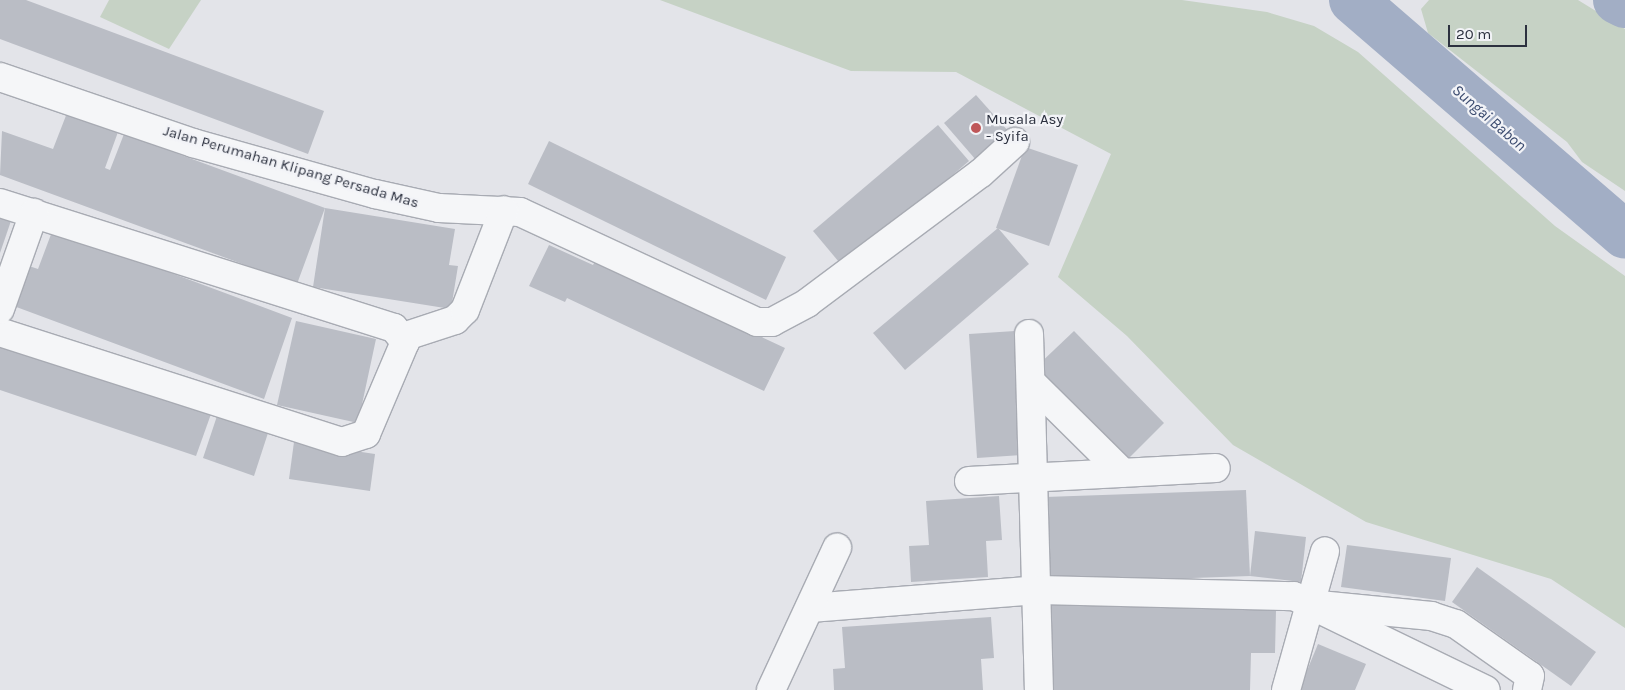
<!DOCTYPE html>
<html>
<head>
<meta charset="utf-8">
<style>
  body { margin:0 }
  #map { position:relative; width:1625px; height:690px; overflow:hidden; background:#e3e4e9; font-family:Karla,sans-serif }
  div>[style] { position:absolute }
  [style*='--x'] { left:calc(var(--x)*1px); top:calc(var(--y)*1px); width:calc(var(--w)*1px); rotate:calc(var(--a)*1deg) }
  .green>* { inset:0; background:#c6d2c5 }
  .river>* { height:48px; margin:-24px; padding:0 24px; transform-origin:24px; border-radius:24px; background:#a2aec5 }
  .building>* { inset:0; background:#babdc5 }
  .roads { filter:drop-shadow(1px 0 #a8abb3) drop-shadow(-1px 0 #a8abb3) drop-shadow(0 1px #a8abb3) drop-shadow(0 -1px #a8abb3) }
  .street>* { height:28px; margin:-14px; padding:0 14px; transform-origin:14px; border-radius:14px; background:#f5f6f8 }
  .dots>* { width:14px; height:14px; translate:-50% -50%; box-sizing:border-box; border:2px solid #f2f3f7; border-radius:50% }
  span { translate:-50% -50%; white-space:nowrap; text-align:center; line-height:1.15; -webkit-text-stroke:4.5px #f2f3f7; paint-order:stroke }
  .poi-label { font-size:15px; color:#2c313f }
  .left { translate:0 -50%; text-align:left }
  .street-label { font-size:15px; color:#2c313f }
  .water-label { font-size:16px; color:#3b4b6f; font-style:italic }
  .scale { position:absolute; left:1448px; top:25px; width:79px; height:22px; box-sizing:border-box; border:2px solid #2c313f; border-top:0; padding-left:6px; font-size:15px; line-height:18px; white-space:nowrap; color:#2c313f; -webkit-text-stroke:4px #f2f3f7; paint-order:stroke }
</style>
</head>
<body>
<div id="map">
  <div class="green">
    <i style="clip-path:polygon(109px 0,201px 0,169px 49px,100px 17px)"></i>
    <i style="clip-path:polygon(660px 0,1182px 0,1267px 12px,1314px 26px,1358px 52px,1555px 226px,1625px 276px,1625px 628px,1551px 579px,1366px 522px,1233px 445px,1127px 336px,1058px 277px,1111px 154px,956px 72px,851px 71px)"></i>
    <i style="clip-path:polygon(1429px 0,1578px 0,1625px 29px,1625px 191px,1582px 162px,1567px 142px,1428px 33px,1421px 9px)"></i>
  </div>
  <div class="river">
    <i style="--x:1353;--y:0;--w:359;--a:40.8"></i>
    <i style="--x:1617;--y:0;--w:9;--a:27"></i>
  </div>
  <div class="building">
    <i style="clip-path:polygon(0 0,26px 0,324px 111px,308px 154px,0 39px)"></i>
    <i style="clip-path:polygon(976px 95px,1009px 132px,976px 160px,944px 123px)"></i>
    <i style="clip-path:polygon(67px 113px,118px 132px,105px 168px,110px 170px,124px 134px,325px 208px,297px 284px,0 175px,2px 131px,53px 149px)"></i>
    <i style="clip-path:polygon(938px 125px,969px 161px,844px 268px,813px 231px)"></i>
    <i style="clip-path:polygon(549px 141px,786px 257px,766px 300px,528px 184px)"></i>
    <i style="clip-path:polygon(1025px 147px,1078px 165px,1049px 246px,996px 228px)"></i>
    <i style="clip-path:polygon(325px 208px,455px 229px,449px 265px,458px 266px,451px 309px,313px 287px)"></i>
    <i style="clip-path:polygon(0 211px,13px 215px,0 253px)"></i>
    <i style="clip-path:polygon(998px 228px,1029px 264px,905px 370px,873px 333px)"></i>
    <i style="clip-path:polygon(53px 229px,292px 318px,264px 399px,11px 305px,26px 265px,38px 269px)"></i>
    <i style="clip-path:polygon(549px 245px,593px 265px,596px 259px,785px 348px,764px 391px,567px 298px,565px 302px,529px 286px)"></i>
    <i style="clip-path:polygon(296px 321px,376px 339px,358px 423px,277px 405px)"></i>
    <i style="clip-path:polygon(1015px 331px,1023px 455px,977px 458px,969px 334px)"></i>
    <i style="clip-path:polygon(1074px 331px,1164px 423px,1126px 461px,1035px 368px)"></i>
    <i style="clip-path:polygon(0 343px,211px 414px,196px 456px,0 390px)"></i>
    <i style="clip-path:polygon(217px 416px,268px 433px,254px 476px,203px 458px)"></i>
    <i style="clip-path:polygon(294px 442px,375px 454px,370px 491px,289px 479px)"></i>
    <i style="clip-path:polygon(1246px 490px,1250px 576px,1048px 583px,1045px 497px)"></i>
    <i style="clip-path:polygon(999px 496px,1002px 540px,986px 541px,988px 577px,911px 582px,909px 546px,929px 545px,926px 501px)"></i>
    <i style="clip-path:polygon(1255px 531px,1306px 537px,1301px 582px,1250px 576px)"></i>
    <i style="clip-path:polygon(1347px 545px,1451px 558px,1445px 601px,1341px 587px)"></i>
    <i style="clip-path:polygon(1477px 567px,1596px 652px,1571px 686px,1452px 602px)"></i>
    <i style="clip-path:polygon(1050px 605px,1276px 610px,1275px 653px,1251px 653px,1250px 690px,1048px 690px)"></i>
    <i style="clip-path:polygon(991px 617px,994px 658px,981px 659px,983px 690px,834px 690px,833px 669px,845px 668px,842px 627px)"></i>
    <i style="clip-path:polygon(1318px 644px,1366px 664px,1355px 690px,1299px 690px)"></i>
  </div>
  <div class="roads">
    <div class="street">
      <i style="--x:0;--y:77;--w:204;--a:18.9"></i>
      <i style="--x:193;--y:143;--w:189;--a:15.7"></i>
      <i style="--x:375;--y:194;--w:66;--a:12.3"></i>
      <i style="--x:439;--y:208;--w:81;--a:2.8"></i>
      <i style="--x:520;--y:212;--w:261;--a:24.9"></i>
      <i style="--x:757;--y:322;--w:15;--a:0"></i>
      <i style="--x:772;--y:322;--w:40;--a:-28"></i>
      <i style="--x:807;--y:303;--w:217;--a:-36.8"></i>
      <i style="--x:981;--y:173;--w:46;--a:-42.4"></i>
      <i style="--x:0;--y:203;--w:413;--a:17.6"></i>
      <i style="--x:394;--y:328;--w:18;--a:52"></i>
      <i style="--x:405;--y:342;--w:100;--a:113"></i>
      <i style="--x:366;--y:434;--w:25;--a:162"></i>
      <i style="--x:342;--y:442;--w:359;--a:-162.2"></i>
      <i style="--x:0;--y:309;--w:102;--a:-70.5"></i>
      <i style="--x:1029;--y:334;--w:356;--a:88.4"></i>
      <i style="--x:403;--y:337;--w:55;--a:-18.1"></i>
      <i style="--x:455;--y:320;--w:14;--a:-45"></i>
      <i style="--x:465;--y:310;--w:107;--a:-68.7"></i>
      <i style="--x:1031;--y:382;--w:129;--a:44.7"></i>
      <i style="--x:969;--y:481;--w:247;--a:-3"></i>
      <i style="--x:810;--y:608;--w:231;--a:-4.5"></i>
      <i style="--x:1040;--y:590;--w:254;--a:1.4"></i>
      <i style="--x:1294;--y:596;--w:17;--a:28"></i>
      <i style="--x:1309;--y:604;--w:123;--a:5.6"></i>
      <i style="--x:1431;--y:616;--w:26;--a:18"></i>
      <i style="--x:1456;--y:624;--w:90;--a:35.1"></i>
      <i style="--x:1530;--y:676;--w:14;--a:102"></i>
      <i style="--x:1321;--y:610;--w:183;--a:25.9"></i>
      <i style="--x:771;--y:690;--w:157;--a:-65.1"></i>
      <i style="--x:1286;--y:690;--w:144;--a:-74.3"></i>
    </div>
  </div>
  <div class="dots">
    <i style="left:976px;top:128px;background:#bf5759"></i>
  </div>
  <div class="poi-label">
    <span class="left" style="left:986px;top:128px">Musala Asy<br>- Syifa</span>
  </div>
  <div class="street-label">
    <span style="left:291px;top:167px;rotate:16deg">Jalan Perumahan Klipang Persada Mas</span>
  </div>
  <div class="water-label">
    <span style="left:1489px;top:118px;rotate:41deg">Sungai Babon</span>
  </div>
  <div class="scale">20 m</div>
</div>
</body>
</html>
